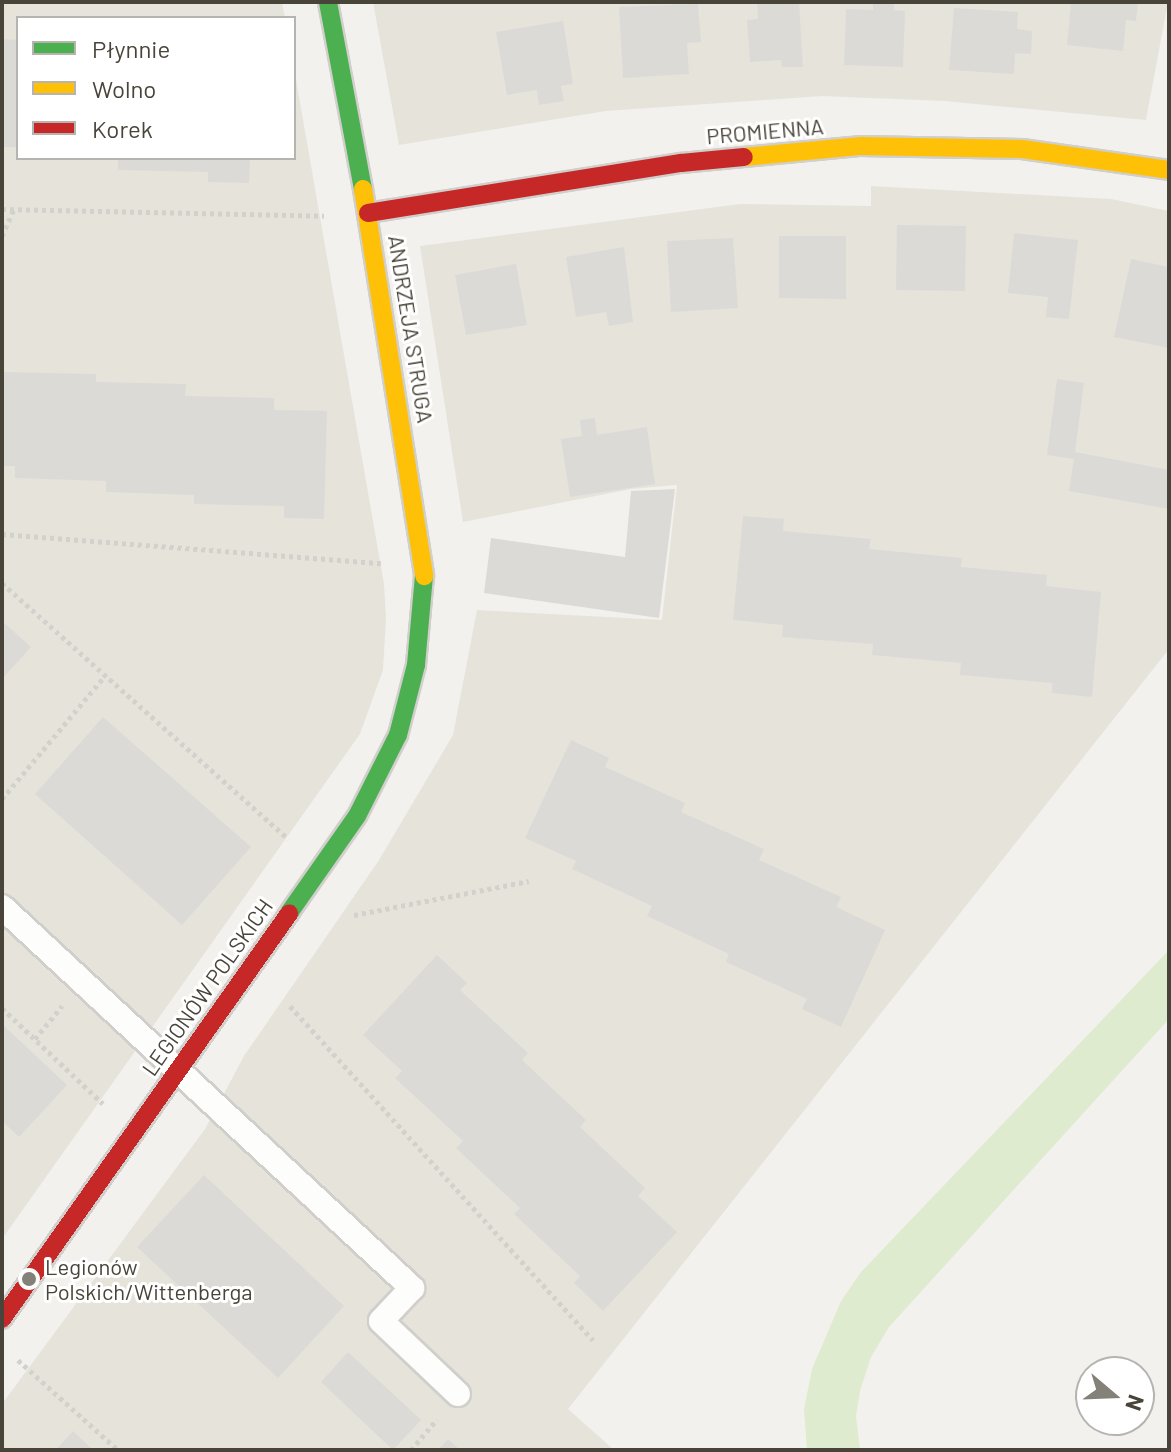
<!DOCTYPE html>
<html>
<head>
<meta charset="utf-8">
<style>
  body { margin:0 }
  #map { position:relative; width:1171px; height:1452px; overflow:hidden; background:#f3f1ed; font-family:Barlow,sans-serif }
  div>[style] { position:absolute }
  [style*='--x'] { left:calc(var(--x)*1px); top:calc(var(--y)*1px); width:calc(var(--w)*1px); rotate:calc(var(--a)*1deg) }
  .residential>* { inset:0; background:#e6e3db }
  .green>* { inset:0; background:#dfebcf }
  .building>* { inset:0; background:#dcdad6 }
  .path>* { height:5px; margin-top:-2.5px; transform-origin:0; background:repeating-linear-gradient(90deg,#d3d1cb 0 4px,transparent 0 8px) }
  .roads { filter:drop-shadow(2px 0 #d1cfcb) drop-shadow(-2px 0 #d1cfcb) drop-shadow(0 2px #d1cfcb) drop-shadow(0 -2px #d1cfcb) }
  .lane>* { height:24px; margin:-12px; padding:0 12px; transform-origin:12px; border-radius:12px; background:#fdfdfc }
  .fast>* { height:18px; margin:-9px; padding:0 9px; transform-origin:9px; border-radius:9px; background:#4caf50 }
  .slow>* { height:18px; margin:-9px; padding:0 9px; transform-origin:9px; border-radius:9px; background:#ffc107 }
  .jam>* { height:18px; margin:-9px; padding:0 9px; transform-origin:9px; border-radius:9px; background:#c62828 }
  .dots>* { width:22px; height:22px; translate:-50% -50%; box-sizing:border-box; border:4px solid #fff; border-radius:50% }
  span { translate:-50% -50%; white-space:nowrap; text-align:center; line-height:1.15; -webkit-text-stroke:6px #fff; paint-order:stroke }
  .street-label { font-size:22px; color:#494439 }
  .poi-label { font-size:22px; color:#494439 }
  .left { translate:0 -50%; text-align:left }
  .frame { position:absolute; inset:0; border:4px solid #494439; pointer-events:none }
  .legend { position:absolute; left:16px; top:16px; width:280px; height:144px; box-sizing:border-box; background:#fff; border:2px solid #b6b4b0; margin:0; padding:10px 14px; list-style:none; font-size:24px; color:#494439 }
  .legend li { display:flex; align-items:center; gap:16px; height:40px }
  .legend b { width:40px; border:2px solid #b6b4b0 }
  .north { position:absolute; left:1075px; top:1356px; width:80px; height:80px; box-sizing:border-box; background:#fff; border:2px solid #b6b4b0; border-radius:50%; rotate:109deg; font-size:22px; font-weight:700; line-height:32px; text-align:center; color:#494439 }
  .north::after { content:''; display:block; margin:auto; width:28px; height:36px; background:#848178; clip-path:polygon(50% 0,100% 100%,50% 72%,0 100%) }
</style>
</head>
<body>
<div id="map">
  <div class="residential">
    <i style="clip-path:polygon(2px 2px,282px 2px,285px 18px,18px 18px,18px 158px,294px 158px,294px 68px,384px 584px,386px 618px,383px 670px,360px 734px,2px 1239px)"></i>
    <i style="clip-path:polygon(373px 2px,1168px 2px,1146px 120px,944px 101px,822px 96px,606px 111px,399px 145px)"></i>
    <i style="clip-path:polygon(871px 186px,1111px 199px,1169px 211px,1169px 649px,568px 1409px,614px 1450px,2px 1450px,2px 1404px,205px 1129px,244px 1056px,379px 860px,453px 735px,477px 610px,662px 620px,677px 485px,631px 489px,463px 522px,420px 246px,740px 204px,871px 206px)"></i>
  </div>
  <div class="green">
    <i style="clip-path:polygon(1169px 950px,1169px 1019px,889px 1327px,871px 1357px,860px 1391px,856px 1416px,860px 1450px,807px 1450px,804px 1409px,812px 1369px,841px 1301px,861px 1272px)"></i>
  </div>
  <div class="building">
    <i style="clip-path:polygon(757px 2px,799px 2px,803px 67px,782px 67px,781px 60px,750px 62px,747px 20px,758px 19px)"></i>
    <i style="clip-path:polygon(873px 2px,894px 2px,894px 10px,905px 11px,903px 67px,844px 65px,846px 9px,873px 10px)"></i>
    <i style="clip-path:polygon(1071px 2px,1138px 2px,1136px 21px,1126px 20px,1123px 51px,1067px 45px)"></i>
    <i style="clip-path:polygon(698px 4px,701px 42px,687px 43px,689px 74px,623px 78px,619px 7px)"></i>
    <i style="clip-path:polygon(954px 8px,1018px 12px,1017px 29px,1032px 31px,1031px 54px,1015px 53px,1014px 74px,949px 70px)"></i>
    <i style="clip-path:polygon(563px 21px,573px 84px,561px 86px,564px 101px,539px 105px,537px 90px,507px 95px,496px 32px)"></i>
    <i style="clip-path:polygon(2px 39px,18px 40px,18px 147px,2px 147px)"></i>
    <i style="clip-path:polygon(118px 158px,250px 158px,249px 183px,208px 182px,208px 172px,118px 170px)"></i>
    <i style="clip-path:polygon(897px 225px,966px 226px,965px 291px,896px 290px)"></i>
    <i style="clip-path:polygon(1014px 233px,1078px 240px,1069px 319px,1046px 317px,1048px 297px,1008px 293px)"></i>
    <i style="clip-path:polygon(779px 236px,846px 236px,846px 299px,779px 298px)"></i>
    <i style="clip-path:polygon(733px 238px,738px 308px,671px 312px,667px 241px)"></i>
    <i style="clip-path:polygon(624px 247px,633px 322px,609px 326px,606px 312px,576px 317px,566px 257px)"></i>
    <i style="clip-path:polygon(1131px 259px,1169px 267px,1169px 348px,1114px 337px)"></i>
    <i style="clip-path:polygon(516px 264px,527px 325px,466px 335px,455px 275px)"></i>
    <i style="clip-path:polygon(2px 372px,96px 374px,96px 382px,186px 384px,185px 396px,274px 398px,274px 410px,327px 411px,324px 519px,284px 518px,284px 506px,194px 504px,194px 495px,106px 492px,106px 481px,15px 478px,15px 466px,2px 466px)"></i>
    <i style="clip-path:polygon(1057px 379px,1084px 383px,1075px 452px,1169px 470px,1169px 509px,1069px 491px,1074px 459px,1047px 455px)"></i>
    <i style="clip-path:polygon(595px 418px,597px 435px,647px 427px,655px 484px,570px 497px,561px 439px,582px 436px,580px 420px)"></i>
    <i style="clip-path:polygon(675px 489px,659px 618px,484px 593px,491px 538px,625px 557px,631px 491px)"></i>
    <i style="clip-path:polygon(743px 516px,784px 519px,783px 531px,871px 539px,869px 549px,962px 558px,961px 567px,1047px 575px,1046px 586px,1101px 592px,1092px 697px,1052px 693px,1052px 683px,960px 675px,961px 663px,872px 655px,873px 644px,782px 637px,783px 625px,733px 620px)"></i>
    <i style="clip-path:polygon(2px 621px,31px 647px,2px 679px)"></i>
    <i style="clip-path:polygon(103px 717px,251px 847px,182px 925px,35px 794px)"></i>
    <i style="clip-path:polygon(571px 740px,609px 758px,605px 767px,685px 803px,681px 812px,764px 849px,759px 860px,841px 897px,836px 907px,885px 930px,841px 1027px,802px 1009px,807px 999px,726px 962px,729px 954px,647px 916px,652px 906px,572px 869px,576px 861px,525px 838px)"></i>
    <i style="clip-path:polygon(437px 955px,467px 983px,460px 990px,528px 1053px,522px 1060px,586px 1120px,580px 1127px,645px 1188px,638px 1196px,677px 1232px,603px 1311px,574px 1283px,580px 1276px,514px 1214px,520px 1208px,456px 1148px,463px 1141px,395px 1078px,402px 1071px,363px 1035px)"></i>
    <i style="clip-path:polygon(2px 1024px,67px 1085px,19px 1137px,2px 1121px)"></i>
    <i style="clip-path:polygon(204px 1175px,344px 1306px,278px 1378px,137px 1247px)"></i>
    <i style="clip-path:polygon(348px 1352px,421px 1420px,393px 1450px,321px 1382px)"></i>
    <i style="clip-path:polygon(73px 1431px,93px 1450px,56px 1450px)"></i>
    <i style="clip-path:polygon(448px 1439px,460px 1450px,438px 1450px)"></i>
  </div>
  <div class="path">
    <i style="--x:2;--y:209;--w:322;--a:1.2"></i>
    <i style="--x:2;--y:236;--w:30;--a:-66"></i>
    <i style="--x:2;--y:534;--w:380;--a:4.4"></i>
    <i style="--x:2;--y:583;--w:384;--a:41.8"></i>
    <i style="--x:2;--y:799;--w:160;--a:-50.1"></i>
    <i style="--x:354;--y:915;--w:178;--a:-11"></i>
    <i style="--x:290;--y:1006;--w:451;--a:47.8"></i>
    <i style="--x:2;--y:1008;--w:139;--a:43.5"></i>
    <i style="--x:35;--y:1039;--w:43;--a:-50.7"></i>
    <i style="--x:18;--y:1360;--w:135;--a:42"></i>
    <i style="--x:514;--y:1449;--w:1;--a:45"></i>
    <i style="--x:411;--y:1450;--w:40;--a:-50"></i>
  </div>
  <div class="roads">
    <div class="lane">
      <i style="--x:2;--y:907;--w:560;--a:42.9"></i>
      <i style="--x:412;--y:1288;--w:45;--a:133.2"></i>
      <i style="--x:381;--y:1321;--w:106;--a:43.5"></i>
    </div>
    <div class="fast">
      <i style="--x:328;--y:2;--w:190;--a:79.4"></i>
      <i style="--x:289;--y:913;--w:118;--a:-55"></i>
      <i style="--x:357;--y:816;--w:91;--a:-63.2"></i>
      <i style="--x:398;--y:735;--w:72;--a:-75.6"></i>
      <i style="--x:416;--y:665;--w:89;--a:-84.9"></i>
    </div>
    <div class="slow">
      <i style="--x:744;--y:157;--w:118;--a:-5.4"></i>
      <i style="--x:861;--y:146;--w:161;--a:1.1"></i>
      <i style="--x:1022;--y:149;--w:148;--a:8.1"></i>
      <i style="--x:363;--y:189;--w:392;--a:81"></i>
    </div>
    <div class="jam">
      <i style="--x:368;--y:213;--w:317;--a:-9.1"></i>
      <i style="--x:681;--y:163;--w:63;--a:-5.4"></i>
      <i style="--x:2;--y:1319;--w:497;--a:-54.7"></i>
    </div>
  </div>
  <div class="dots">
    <i style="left:29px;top:1279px;background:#848178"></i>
  </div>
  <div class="street-label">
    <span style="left:765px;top:131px;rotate:-5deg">PROMIENNA</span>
    <span style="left:411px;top:329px;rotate:81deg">ANDRZEJA STRUGA</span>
    <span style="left:207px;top:987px;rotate:-55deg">LEGIONÓW POLSKICH</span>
  </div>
  <div class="poi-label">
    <span class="left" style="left:45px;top:1279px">Legionów<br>Polskich/Wittenberga</span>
  </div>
  <div class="frame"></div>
  <ul class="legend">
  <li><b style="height:10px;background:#4caf50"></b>Płynnie</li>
  <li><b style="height:10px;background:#ffc107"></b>Wolno</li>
  <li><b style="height:10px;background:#c62828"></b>Korek</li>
  </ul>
  <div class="north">N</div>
</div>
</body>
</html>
